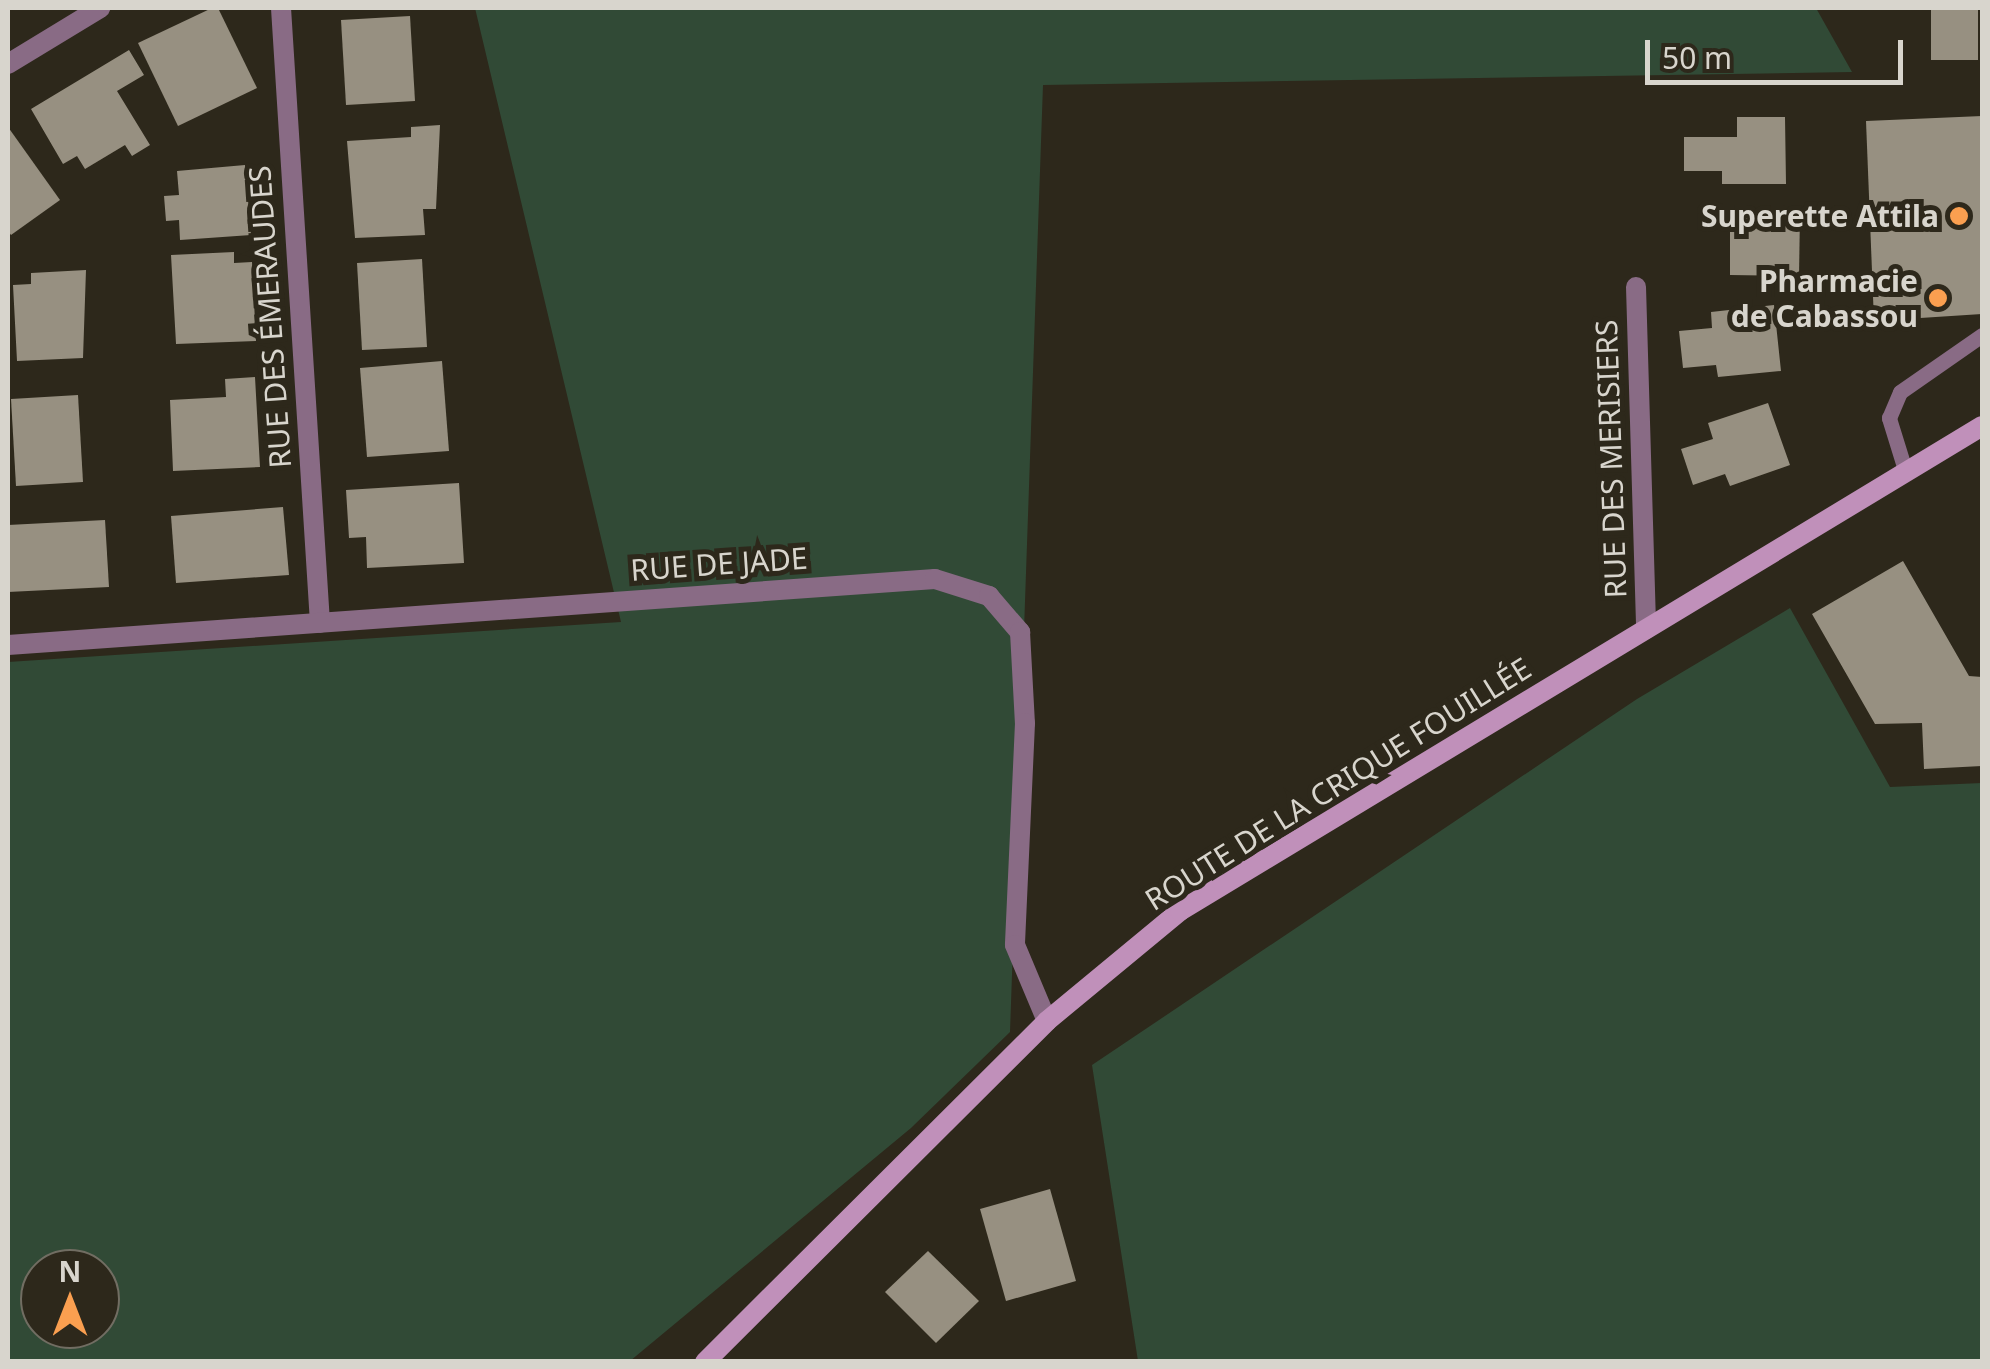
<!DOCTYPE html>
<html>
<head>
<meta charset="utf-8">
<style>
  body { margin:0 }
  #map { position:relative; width:1990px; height:1369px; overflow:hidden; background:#2d281b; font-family:"Noto Sans",sans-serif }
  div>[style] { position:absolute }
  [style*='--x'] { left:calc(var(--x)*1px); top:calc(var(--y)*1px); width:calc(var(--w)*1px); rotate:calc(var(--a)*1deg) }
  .green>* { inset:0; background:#314a36 }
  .building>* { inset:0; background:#979081 }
  .lane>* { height:15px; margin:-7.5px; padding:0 7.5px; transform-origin:7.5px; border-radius:7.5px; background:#896b85 }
  .street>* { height:20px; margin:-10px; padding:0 10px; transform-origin:10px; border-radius:10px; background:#896b85 }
  .secondary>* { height:20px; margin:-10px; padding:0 10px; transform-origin:10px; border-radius:10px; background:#c090ba }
  .dots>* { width:28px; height:28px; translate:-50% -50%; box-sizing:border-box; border:5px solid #2d281b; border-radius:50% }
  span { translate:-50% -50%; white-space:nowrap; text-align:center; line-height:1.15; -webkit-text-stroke:10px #2d281b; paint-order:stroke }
  .poi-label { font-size:30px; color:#d8d5cd; font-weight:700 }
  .right { translate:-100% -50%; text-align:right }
  .street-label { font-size:30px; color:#d8d5cd }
  .frame { position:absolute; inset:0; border:10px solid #d8d5cd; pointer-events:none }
  .north { position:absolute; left:20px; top:1249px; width:100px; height:100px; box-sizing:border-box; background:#2d281b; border:2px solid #716d62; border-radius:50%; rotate:0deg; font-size:28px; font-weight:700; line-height:40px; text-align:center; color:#d8d5cd }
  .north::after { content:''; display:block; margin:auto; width:35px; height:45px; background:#fa9f50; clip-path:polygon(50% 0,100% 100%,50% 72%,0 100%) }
  .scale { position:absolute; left:1645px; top:40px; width:258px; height:45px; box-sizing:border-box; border:5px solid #d8d5cd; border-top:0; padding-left:12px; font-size:30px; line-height:35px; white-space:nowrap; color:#d8d5cd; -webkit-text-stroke:8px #2d281b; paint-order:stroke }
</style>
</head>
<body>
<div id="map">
  <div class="green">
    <i style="clip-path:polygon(evenodd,475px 8px,1816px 8px,1852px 72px,1043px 85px,1010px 1032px,911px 1128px,630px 1361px,8px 1362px,8px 662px,621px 622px,475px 8px,40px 1269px,100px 1269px,100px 1329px,40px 1329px,40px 1269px)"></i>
    <i style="clip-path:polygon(1790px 608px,1890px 787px,1982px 783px,1982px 1361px,1138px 1361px,1092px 1065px,1637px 699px)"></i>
  </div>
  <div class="building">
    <i style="clip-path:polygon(212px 8px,218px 8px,257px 88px,178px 126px,138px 43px)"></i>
    <i style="clip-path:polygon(1931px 8px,1978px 8px,1978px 60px,1931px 60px)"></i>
    <i style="clip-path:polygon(410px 16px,415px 101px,346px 105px,341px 20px)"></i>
    <i style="clip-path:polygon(129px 50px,144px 75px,117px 91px,150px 145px,132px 156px,125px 145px,85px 169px,77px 156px,63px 164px,31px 109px)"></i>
    <i style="clip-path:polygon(1982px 116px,1982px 314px,1874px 321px,1866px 121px)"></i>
    <i style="clip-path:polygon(1737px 117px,1785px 117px,1786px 184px,1722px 184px,1722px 171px,1684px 171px,1684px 137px,1737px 137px)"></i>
    <i style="clip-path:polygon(440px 125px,436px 209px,423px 209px,425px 235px,355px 238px,347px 141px,411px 137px,411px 127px)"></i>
    <i style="clip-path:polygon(8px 127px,60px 200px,11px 235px,8px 231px)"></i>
    <i style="clip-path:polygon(245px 165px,251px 235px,180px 240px,179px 220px,166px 221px,164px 196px,179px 195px,177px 171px)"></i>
    <i style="clip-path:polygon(1730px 211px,1800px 212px,1799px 276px,1730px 275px)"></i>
    <i style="clip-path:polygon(234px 252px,234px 263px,252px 262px,256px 341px,176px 344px,171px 255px)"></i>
    <i style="clip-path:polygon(422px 259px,427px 347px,362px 350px,357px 263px)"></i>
    <i style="clip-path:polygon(86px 270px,83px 358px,17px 361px,13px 285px,31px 284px,31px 273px)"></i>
    <i style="clip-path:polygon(1774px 305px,1781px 371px,1718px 377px,1716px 365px,1683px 368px,1679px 331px,1712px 328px,1711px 312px)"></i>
    <i style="clip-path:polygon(442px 361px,449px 451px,367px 457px,360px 368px)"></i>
    <i style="clip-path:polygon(255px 377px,260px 467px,173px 471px,170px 400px,226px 397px,225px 379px)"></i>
    <i style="clip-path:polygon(78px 395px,83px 482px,16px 486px,11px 399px)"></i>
    <i style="clip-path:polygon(1768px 403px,1790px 465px,1730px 486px,1725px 474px,1693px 485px,1681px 449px,1713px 439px,1708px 423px)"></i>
    <i style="clip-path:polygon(459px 483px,464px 563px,367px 568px,366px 537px,349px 538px,346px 490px)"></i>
    <i style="clip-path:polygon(283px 507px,289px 575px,176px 583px,171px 516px)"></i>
    <i style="clip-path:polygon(105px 520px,109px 587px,8px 592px,8px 525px)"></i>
    <i style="clip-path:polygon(1903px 561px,1969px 676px,1982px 677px,1982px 766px,1924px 769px,1922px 723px,1875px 724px,1812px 614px)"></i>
    <i style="clip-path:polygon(1050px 1189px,1076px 1281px,1006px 1301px,980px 1209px)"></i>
    <i style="clip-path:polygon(928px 1251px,979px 1301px,936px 1343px,885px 1292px)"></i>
  </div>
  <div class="lane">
    <i style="--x:1906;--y:473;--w:58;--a:-107.2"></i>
    <i style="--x:1889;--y:418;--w:28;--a:-67"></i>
    <i style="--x:1900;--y:392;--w:100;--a:-34.8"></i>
  </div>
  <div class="street">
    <i style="--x:281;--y:8;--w:616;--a:86.37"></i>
    <i style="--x:8;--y:64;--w:108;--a:-31.3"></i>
    <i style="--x:1636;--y:287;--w:342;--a:88.3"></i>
    <i style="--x:8;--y:645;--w:929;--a:-4.07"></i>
    <i style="--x:935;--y:579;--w:57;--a:17.5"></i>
    <i style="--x:989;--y:596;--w:48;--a:49.3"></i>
    <i style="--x:1020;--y:632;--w:91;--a:86.9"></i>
    <i style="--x:1025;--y:723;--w:222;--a:92.6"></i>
    <i style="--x:1015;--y:945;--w:82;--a:67.2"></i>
  </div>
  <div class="secondary">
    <i style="--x:705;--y:1362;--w:483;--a:-44.9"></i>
    <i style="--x:1047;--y:1021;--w:173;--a:-39.6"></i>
    <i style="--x:1180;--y:911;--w:937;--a:-31.16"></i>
  </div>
  <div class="dots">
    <i style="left:1959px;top:216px;background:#fa9f50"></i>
    <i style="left:1938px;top:298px;background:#fa9f50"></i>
  </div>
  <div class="poi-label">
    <span class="right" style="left:1939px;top:216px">Superette Attila</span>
    <span class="right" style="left:1918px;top:298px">Pharmacie<br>de Cabassou</span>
  </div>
  <div class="street-label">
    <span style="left:270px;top:317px;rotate:-94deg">RUE DES ÉMERAUDES</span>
    <span style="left:1611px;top:459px;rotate:-92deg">RUE DES MERISIERS</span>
    <span style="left:719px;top:564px;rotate:-4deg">RUE DE JADE</span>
    <span style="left:1338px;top:784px;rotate:-32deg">ROUTE DE LA CRIQUE FOUILLÉE</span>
  </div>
  <div class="frame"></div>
  <div class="north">N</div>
  <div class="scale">50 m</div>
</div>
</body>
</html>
